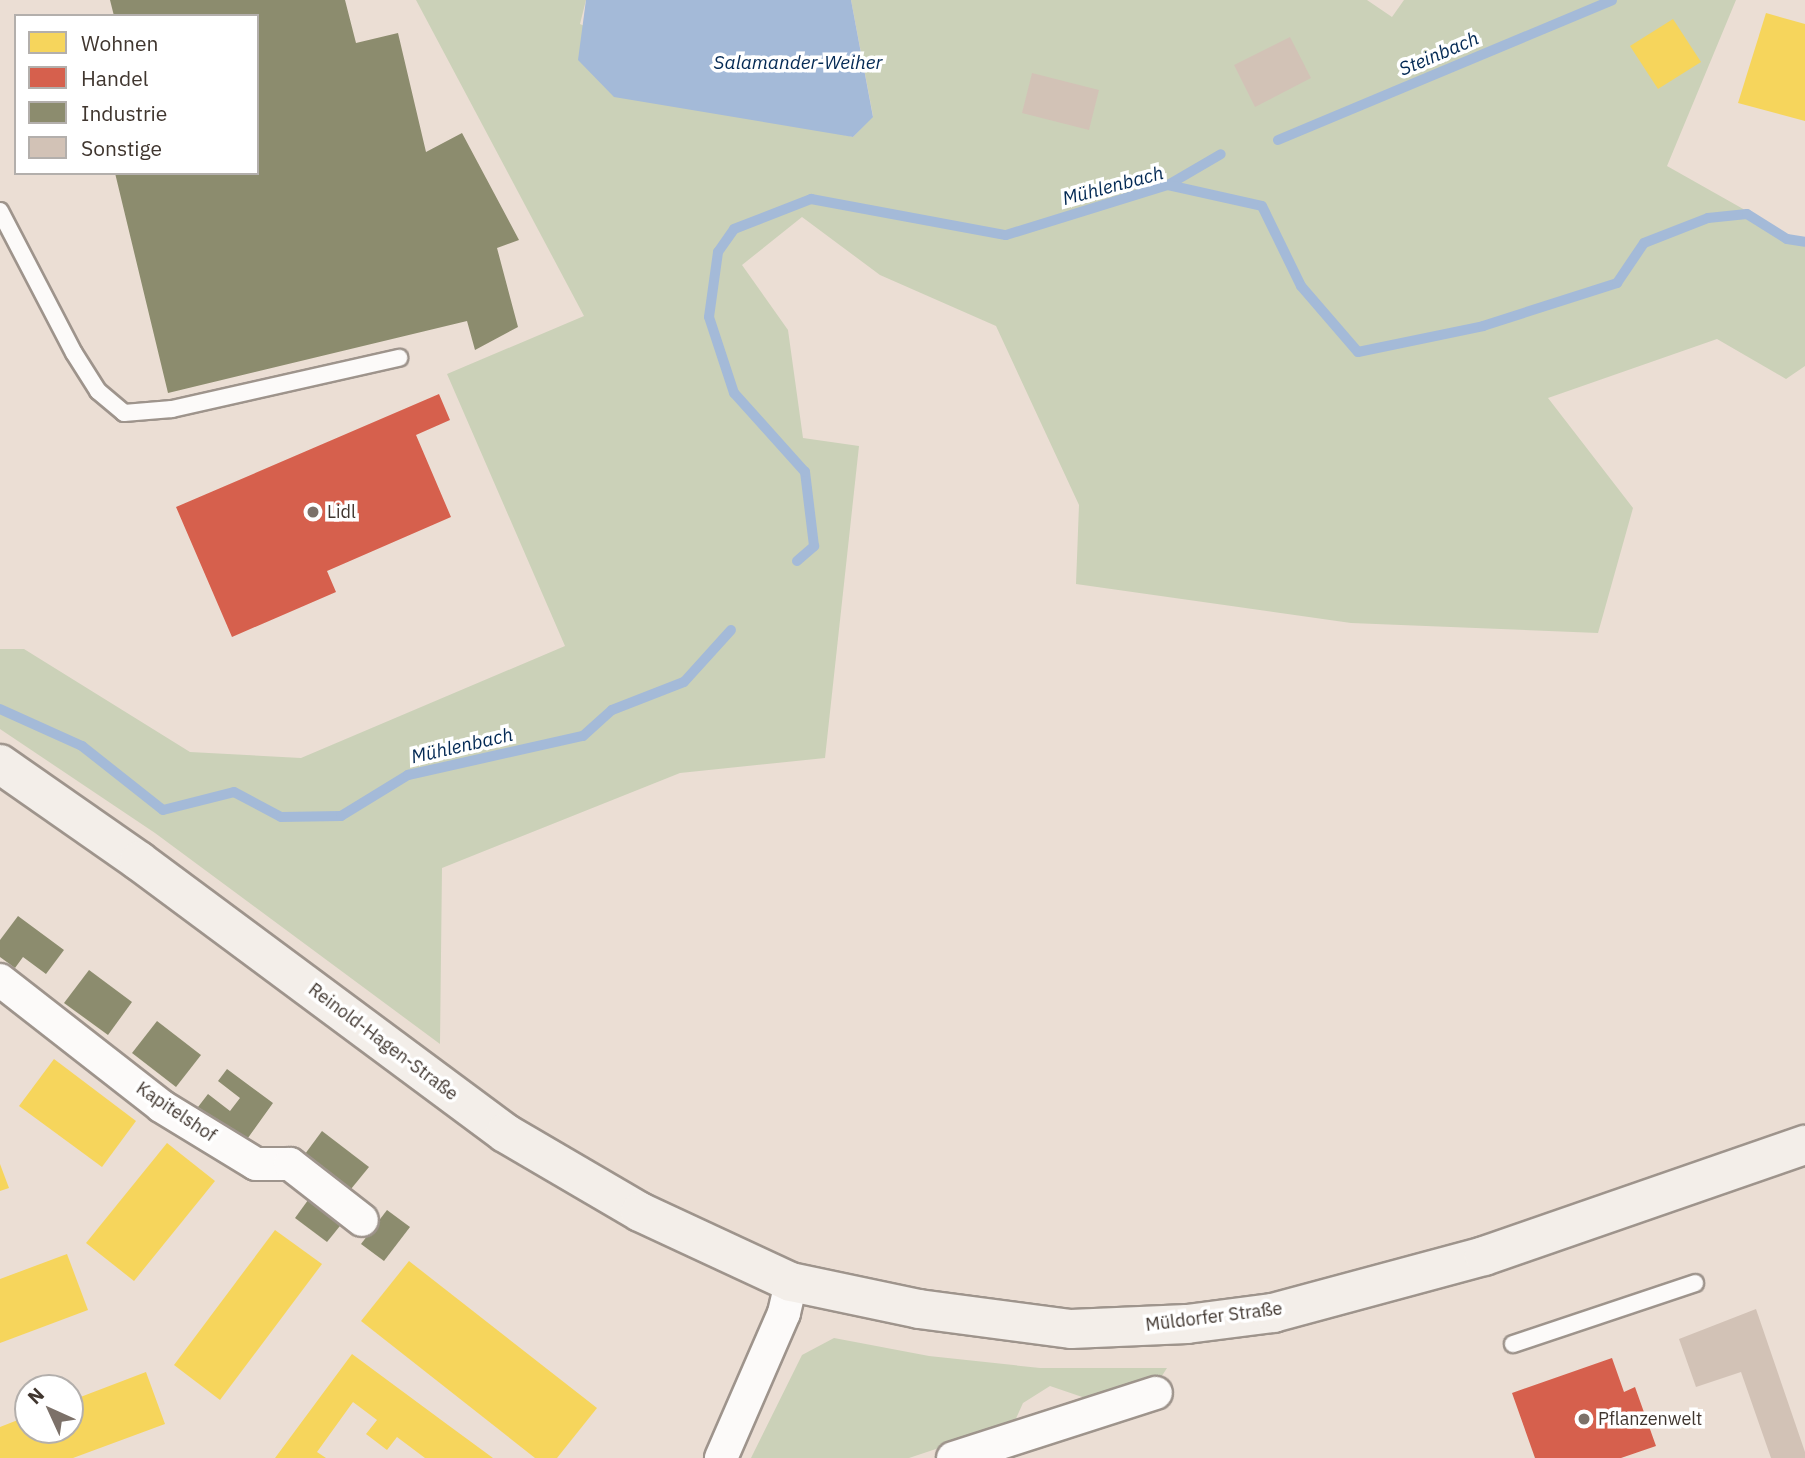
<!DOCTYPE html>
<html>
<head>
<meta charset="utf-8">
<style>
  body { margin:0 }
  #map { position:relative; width:1805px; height:1458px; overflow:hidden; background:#ebded4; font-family:"IBM Plex Sans",sans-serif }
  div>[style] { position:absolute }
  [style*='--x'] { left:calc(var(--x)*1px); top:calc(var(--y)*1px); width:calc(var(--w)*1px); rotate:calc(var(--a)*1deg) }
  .green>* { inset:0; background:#cbd1b8 }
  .water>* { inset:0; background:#a4bad8 }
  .homes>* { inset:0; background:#f6d55c }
  .shops>* { inset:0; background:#d6604d }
  .industry>* { inset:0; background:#8c8c6e }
  .stream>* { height:10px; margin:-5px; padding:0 5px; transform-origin:5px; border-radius:5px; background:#a4bad8 }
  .building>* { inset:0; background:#d2c2b6 }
  .roads { filter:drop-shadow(2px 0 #9e948c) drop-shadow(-2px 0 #9e948c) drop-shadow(0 2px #9e948c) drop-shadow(0 -2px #9e948c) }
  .service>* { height:16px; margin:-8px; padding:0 8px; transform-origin:8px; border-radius:8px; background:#fcfaf9 }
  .minor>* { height:32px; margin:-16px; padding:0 16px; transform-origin:16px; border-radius:16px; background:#fcfaf9 }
  .secondary>* { height:38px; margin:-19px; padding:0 19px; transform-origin:19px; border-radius:19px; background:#f3eee9 }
  .dots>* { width:19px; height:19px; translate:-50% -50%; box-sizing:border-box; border:4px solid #fff; border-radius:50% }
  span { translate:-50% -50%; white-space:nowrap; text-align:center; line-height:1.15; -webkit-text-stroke:7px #fff; paint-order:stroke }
  .poi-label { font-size:18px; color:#40362f }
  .left { translate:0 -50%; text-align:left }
  .street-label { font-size:18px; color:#40362f }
  .water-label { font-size:19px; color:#032954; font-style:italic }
  .legend { position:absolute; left:14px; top:14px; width:245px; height:161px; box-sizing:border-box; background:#fff; border:2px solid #b3afac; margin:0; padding:9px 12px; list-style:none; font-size:21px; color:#40362f }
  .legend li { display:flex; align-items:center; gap:14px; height:35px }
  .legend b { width:35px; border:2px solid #b3afac }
  .north { position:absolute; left:14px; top:1374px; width:70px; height:70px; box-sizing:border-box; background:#fff; border:2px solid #b3afac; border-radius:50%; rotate:315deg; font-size:19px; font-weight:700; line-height:28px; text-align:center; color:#40362f }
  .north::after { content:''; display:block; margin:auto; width:24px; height:32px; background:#7c7169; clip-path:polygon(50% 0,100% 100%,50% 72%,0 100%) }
</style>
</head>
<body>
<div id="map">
  <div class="green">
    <i style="clip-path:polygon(416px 0,586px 0,580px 24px,812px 127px,853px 137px,873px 116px,851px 0,1367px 0,1392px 17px,1404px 0,1736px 0,1667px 166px,1805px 244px,1805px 366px,1786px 379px,1717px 339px,1548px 398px,1633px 508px,1598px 633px,1351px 623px,1076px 584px,1079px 505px,996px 326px,880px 275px,802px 217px,742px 265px,788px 330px,803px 438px,859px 446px,825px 758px,680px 773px,442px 868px,440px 1044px,155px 833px,0 729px,0 649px,24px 649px,190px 752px,301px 758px,565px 646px,447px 374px,584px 316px)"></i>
    <i style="clip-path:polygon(834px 1338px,929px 1356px,1040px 1368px,1167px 1368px,1158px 1382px,1094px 1401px,1050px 1386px,1023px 1403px,1014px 1423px,909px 1458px,751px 1458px,802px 1355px)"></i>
  </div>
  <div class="water">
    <i style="clip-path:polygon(586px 0,851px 0,873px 117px,853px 137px,614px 97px,578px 60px)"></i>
  </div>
  <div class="homes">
    <i style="clip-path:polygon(1766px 13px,1805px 24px,1805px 121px,1738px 103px)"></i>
    <i style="clip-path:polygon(1673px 19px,1701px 62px,1658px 89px,1630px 46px)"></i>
    <i style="clip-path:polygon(54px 1059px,136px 1121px,102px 1167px,19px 1106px)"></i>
    <i style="clip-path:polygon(167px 1143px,215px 1181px,134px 1281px,86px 1243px)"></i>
    <i style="clip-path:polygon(0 1164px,9px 1188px,0 1191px)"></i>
    <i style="clip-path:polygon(275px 1230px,322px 1264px,220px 1400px,174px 1365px)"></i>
    <i style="clip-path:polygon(67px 1254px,88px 1310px,0 1343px,0 1279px)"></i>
    <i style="clip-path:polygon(409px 1261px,597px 1408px,557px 1458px,535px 1458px,361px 1321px)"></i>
    <i style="clip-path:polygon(352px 1354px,448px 1425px,493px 1458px,425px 1458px,397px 1437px,387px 1450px,366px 1434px,377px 1420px,353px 1402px,317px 1452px,326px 1458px,275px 1458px)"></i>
    <i style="clip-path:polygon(146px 1372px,165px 1424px,73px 1458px,0 1458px,0 1427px,28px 1416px,28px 1430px,70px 1430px,70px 1401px)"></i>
  </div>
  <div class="shops">
    <i style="clip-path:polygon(439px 394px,450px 420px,416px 435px,451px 517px,327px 571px,336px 592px,232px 637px,176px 507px)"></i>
    <i style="clip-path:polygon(1612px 1358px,1624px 1392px,1635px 1387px,1656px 1446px,1621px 1458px,1535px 1458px,1512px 1393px)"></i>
  </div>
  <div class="industry">
    <i style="clip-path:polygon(110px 0,345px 0,356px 43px,398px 33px,426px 152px,462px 133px,519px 240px,497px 248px,518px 327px,475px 350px,467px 321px,168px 393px,115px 173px,257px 173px,257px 16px,114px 16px)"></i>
    <i style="clip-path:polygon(18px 916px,64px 950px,46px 974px,23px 957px,15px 968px,0 957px,0 940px)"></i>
    <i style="clip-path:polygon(89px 970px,132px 1002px,108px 1035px,64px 1003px)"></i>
    <i style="clip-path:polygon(157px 1021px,201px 1055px,176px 1087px,132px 1053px)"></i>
    <i style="clip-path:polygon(227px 1069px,273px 1103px,245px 1142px,198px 1107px,208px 1094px,230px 1111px,240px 1098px,218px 1081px)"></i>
    <i style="clip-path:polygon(322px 1131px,369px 1167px,351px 1189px,305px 1154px)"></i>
    <i style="clip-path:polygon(311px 1196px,344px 1221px,327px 1242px,295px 1218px)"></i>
    <i style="clip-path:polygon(387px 1210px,410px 1227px,384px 1261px,361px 1244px)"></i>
  </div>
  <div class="stream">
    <i style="--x:1278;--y:140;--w:362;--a:-22.7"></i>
    <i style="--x:1168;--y:185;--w:61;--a:-30.3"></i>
    <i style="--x:797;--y:561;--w:23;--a:-41"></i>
    <i style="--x:814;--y:546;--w:75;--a:-96.9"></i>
    <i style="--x:805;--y:472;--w:106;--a:-131.9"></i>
    <i style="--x:734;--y:393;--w:80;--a:-108.2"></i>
    <i style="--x:709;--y:317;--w:66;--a:-82.1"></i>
    <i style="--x:718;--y:252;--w:28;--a:-55"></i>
    <i style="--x:734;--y:229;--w:83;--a:-21.3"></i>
    <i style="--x:811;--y:199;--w:198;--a:10.5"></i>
    <i style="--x:1006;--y:235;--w:170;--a:-17.2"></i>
    <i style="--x:1168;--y:185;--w:96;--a:12.6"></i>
    <i style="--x:1262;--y:206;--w:89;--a:64"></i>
    <i style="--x:1301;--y:286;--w:87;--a:49.2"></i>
    <i style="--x:1358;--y:352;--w:128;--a:-11.7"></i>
    <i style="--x:1483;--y:326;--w:141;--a:-17.8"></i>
    <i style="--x:1617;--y:283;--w:48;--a:-56"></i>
    <i style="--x:1644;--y:243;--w:69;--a:-21.3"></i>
    <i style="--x:1708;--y:218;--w:39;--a:-6"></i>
    <i style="--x:1747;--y:214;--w:47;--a:32"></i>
    <i style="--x:1787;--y:239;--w:18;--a:9"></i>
    <i style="--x:0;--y:709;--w:90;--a:24.3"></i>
    <i style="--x:82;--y:746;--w:103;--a:38.3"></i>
    <i style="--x:163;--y:810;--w:73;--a:-14.2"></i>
    <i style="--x:234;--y:792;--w:53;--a:28"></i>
    <i style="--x:281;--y:817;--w:60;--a:-1"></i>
    <i style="--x:341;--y:816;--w:79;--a:-31.5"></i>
    <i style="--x:408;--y:775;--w:179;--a:-12.6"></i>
    <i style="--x:583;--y:736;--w:39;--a:-42"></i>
    <i style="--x:612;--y:710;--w:77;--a:-21.3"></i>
    <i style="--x:684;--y:682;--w:70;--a:-47.9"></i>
  </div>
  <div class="building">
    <i style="clip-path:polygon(1290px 37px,1311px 78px,1255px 107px,1234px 65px)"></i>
    <i style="clip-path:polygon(1032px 73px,1099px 90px,1089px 130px,1022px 113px)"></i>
    <i style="clip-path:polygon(1756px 1309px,1805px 1452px,1805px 1458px,1771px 1458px,1741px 1372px,1696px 1387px,1679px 1339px)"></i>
  </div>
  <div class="roads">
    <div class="service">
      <i style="--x:0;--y:211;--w:160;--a:62.5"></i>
      <i style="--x:74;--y:353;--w:45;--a:57.7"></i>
      <i style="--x:98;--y:391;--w:34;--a:40"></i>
      <i style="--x:124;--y:413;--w:48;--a:-4.8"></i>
      <i style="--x:172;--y:409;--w:233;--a:-12.7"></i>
      <i style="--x:1513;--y:1344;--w:192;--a:-18.5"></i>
    </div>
    <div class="minor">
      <i style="--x:0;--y:980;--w:204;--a:38"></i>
      <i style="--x:161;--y:1106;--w:111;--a:31.4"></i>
      <i style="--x:256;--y:1164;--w:34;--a:0"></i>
      <i style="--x:290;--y:1164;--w:91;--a:37.9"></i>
      <i style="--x:721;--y:1458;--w:158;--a:-66.5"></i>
      <i style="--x:784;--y:1313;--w:32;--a:-77"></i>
      <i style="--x:953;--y:1458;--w:213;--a:-17.8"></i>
    </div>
    <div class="secondary">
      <i style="--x:0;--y:764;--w:169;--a:34.9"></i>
      <i style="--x:139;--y:861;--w:456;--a:36.6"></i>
      <i style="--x:505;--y:1133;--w:156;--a:30.3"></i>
      <i style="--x:640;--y:1212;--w:166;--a:24.9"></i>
      <i style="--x:791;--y:1282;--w:131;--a:11.9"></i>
      <i style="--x:919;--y:1309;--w:153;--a:7.5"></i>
      <i style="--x:1071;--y:1329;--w:116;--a:-2.5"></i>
      <i style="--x:1187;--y:1324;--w:87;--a:-7.3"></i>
      <i style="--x:1273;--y:1313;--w:219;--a:-15.1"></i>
      <i style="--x:1484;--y:1256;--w:340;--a:-19.1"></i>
    </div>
  </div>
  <div class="dots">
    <i style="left:313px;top:512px;background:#7c7169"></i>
    <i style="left:1584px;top:1419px;background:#7c7169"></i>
  </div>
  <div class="poi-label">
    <span class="left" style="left:327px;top:512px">Lidl</span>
    <span class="left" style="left:1598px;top:1419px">Pflanzenwelt</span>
  </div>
  <div class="street-label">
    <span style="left:383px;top:1042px;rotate:37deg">Reinold-Hagen-Straße</span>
    <span style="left:176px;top:1112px;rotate:34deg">Kapitelshof</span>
    <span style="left:1214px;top:1317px;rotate:-7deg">Müldorfer Straße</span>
  </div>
  <div class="water-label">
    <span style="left:1439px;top:54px;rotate:-23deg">Steinbach</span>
    <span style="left:798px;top:63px">Salamander-Weiher</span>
    <span style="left:1113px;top:186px;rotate:-15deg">Mühlenbach</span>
    <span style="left:462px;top:746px;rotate:-13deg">Mühlenbach</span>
  </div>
  <ul class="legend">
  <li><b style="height:19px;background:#f6d55c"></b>Wohnen</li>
  <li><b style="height:19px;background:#d6604d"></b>Handel</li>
  <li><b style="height:19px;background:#8c8c6e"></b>Industrie</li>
  <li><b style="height:19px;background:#d2c2b6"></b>Sonstige</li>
  </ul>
  <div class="north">N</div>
</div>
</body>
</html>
